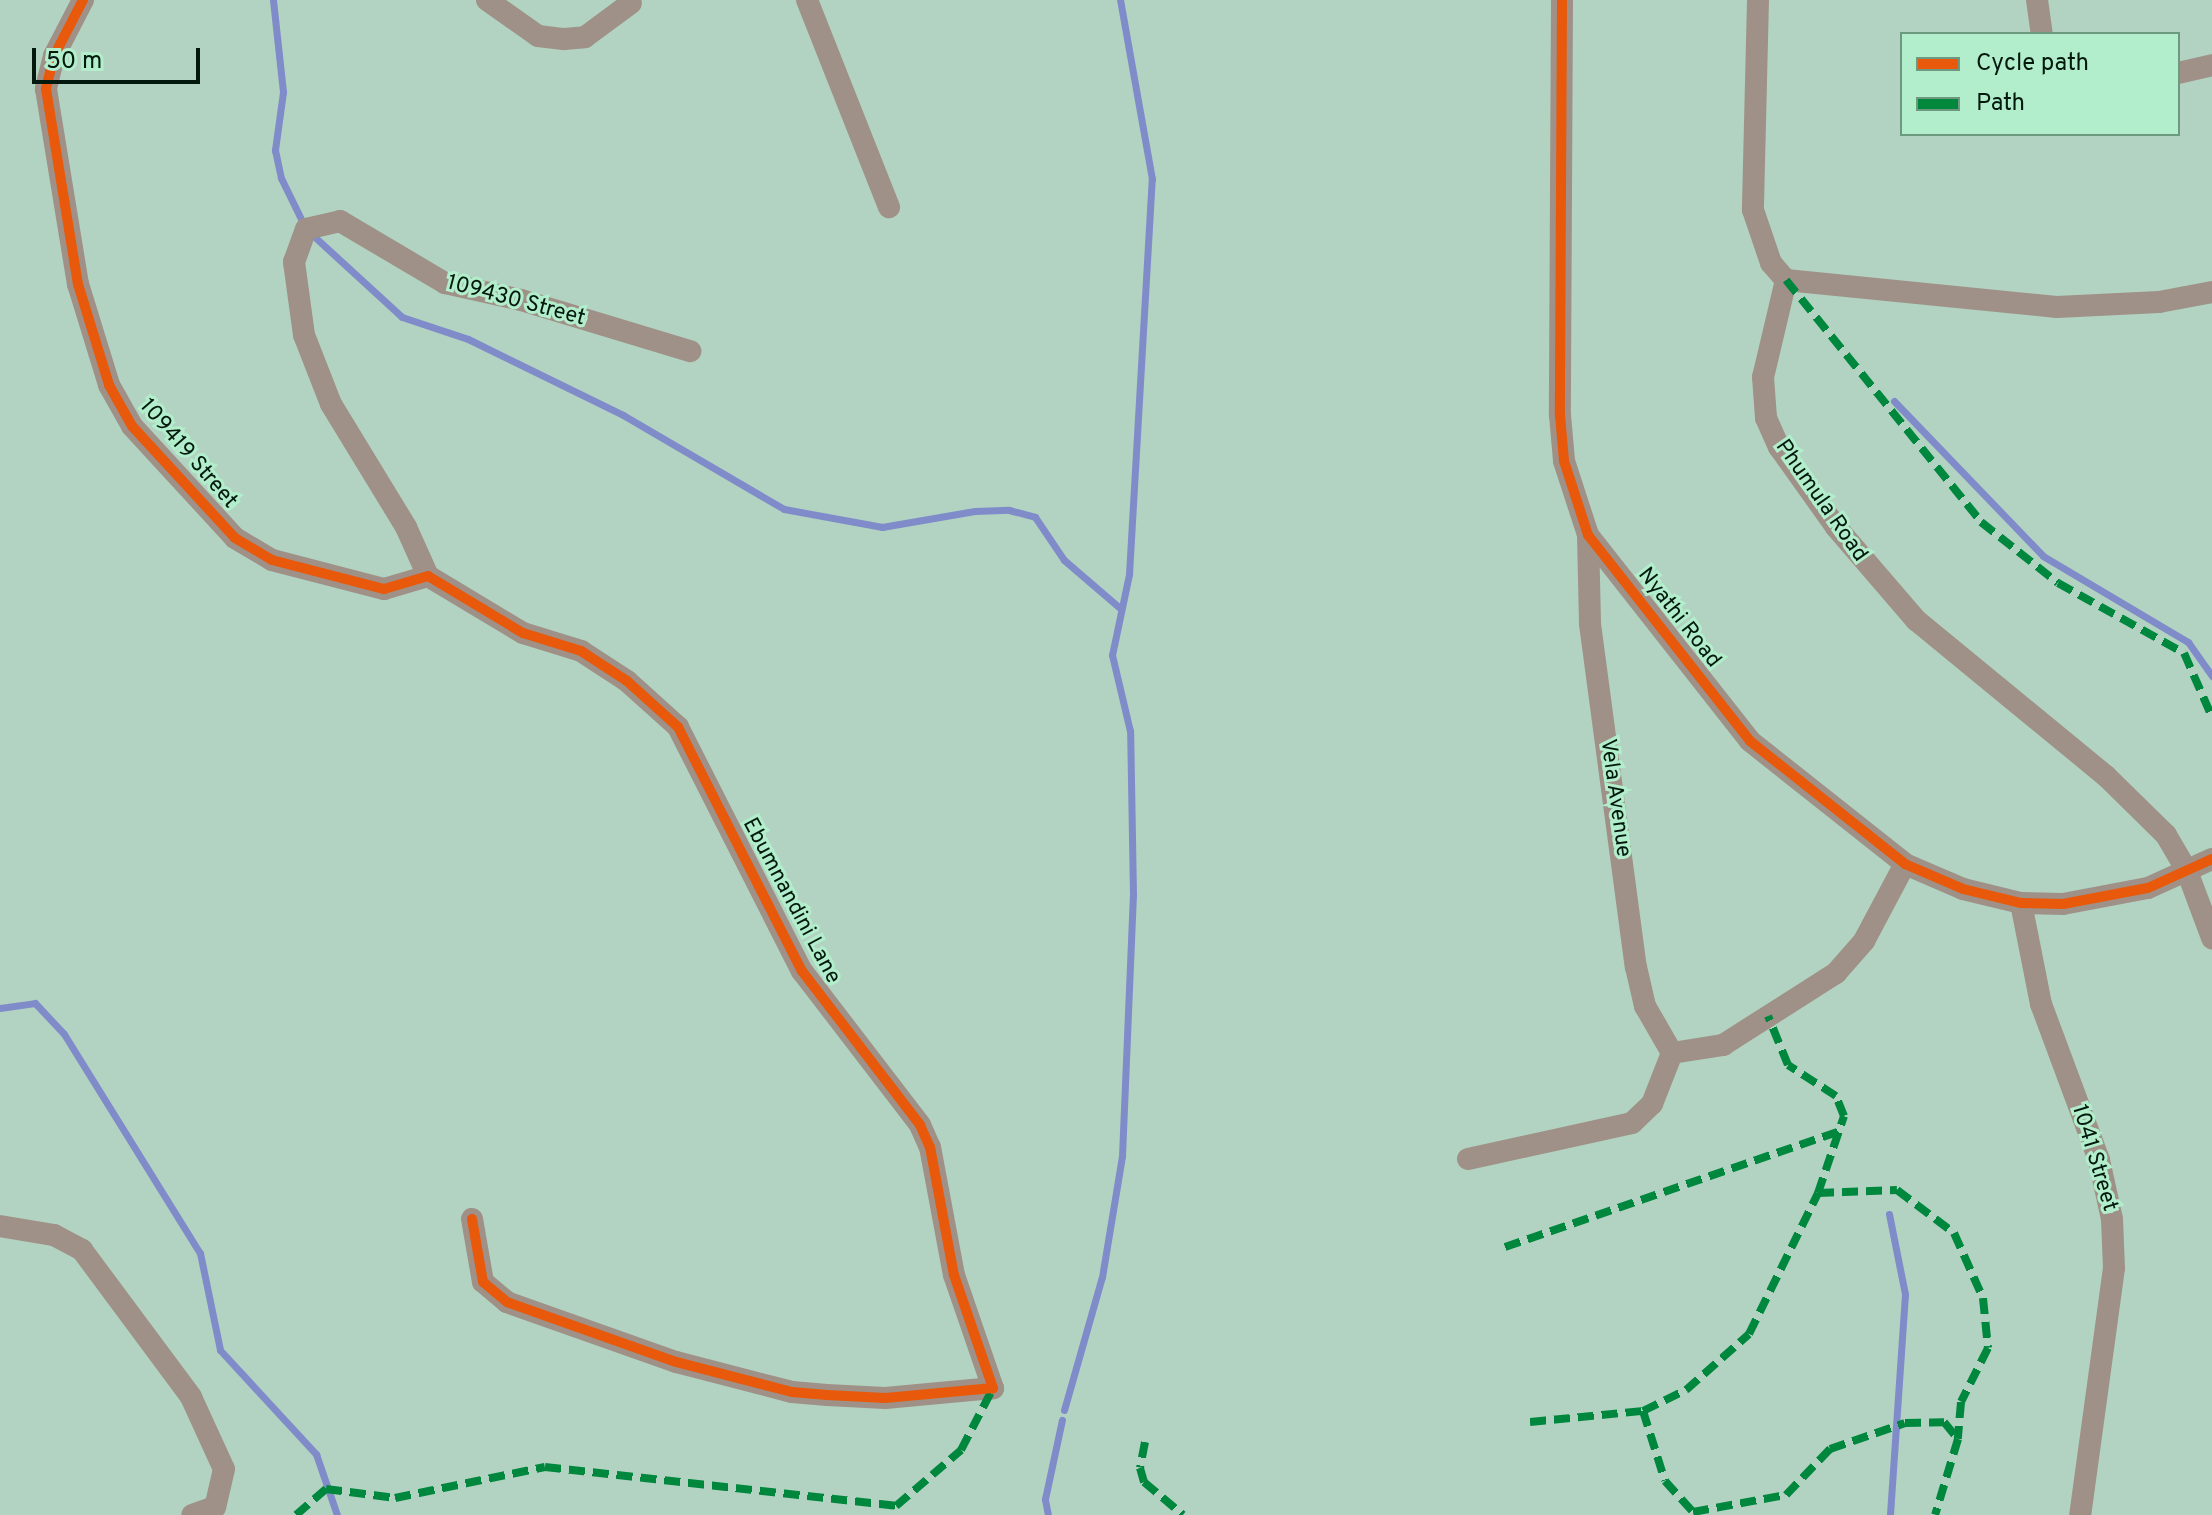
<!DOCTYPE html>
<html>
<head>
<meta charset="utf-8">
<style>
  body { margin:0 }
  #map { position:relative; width:2212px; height:1515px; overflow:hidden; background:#b2d3c1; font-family:Overpass,sans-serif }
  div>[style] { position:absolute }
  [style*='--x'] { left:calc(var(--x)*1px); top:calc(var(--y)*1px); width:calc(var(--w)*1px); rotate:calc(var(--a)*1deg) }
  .stream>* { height:7px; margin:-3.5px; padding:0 3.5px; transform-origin:3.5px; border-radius:3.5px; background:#808cca }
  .minor>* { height:22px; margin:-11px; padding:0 11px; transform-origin:11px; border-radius:11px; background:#9f9187 }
  .quiet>* { height:8px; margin-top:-4px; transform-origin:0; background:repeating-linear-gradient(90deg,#00873e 0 16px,transparent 0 24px) }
  .cycleway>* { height:10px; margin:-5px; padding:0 5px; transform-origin:5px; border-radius:5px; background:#e8590c }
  span { translate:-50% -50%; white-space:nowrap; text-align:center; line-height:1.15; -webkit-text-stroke:6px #b2eecc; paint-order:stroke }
  .street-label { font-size:22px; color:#03190e }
  .legend { position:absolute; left:1900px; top:32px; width:280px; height:104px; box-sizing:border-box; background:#b2eecc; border:2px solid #6c9980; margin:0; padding:10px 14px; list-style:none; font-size:24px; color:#03190e }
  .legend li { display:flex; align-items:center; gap:16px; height:40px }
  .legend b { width:40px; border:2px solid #6c9980 }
  .scale { position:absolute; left:32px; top:48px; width:168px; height:36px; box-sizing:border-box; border:4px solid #03190e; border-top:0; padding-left:10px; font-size:24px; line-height:28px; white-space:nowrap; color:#03190e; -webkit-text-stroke:6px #b2eecc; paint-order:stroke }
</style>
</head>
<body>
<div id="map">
  <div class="stream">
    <i style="--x:273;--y:0;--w:93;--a:83.8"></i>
    <i style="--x:283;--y:92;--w:59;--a:97.9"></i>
    <i style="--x:275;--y:150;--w:29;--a:78"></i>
    <i style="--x:281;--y:178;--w:57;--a:63.9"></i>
    <i style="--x:306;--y:229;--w:130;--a:42.5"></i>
    <i style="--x:402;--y:317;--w:70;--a:18.4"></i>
    <i style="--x:468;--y:339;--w:173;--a:26.1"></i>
    <i style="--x:623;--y:415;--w:186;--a:30.3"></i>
    <i style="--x:784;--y:509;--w:100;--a:10.4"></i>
    <i style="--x:882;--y:527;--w:94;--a:-9.8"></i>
    <i style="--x:975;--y:511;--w:34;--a:-2"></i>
    <i style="--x:1009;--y:510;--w:27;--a:15"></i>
    <i style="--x:1035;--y:517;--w:52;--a:56"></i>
    <i style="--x:1064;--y:560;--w:75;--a:40.7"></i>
    <i style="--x:1894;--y:401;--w:215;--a:46.1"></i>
    <i style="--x:2043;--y:556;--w:169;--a:30.7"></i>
    <i style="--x:2188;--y:642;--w:42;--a:54.8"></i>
    <i style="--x:0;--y:1008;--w:35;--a:-8"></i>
    <i style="--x:35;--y:1003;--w:42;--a:46.9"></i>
    <i style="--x:64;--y:1034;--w:258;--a:58.2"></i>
    <i style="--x:200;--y:1253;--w:99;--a:78.3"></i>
    <i style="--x:220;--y:1350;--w:142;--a:47.3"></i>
    <i style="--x:316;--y:1454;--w:65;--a:71"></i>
    <i style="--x:1889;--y:1214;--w:82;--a:78.7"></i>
    <i style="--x:1905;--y:1294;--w:222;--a:93.9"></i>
    <i style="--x:1064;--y:1410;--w:138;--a:-74.1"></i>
    <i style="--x:1102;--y:1277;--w:123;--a:-80.6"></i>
    <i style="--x:1122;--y:1156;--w:261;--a:-87.6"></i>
    <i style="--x:1133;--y:895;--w:164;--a:-91"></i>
    <i style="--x:1130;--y:731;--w:78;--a:-103.3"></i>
    <i style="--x:1112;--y:655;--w:83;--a:-78.1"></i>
    <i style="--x:1129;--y:574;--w:396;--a:-86.7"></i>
    <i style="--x:1152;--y:179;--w:182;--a:-100.1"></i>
    <i style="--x:1048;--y:1515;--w:16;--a:-101"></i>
    <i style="--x:1045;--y:1499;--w:81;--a:-77.9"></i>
  </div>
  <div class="minor">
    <i style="--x:83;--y:0;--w:63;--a:117.4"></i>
    <i style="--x:54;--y:56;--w:34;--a:104"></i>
    <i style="--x:46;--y:89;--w:198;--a:80.7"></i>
    <i style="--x:78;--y:284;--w:106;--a:72.9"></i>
    <i style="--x:109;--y:385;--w:47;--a:60.7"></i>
    <i style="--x:132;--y:426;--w:152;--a:47.4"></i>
    <i style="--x:235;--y:538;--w:43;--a:30.7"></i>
    <i style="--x:272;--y:560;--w:116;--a:14.5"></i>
    <i style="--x:384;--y:589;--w:46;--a:-16.5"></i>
    <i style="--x:428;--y:576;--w:111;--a:31"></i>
    <i style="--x:523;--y:633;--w:61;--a:17.2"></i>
    <i style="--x:581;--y:651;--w:55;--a:33.1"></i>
    <i style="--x:627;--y:681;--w:69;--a:42"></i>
    <i style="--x:678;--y:727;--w:274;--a:63.1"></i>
    <i style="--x:802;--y:971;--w:194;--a:52.5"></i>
    <i style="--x:920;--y:1125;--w:24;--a:66"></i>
    <i style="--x:930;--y:1147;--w:130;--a:79.4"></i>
    <i style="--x:954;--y:1275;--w:120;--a:71"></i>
    <i style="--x:993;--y:1388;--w:108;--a:174.7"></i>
    <i style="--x:885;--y:1398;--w:58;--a:-177"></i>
    <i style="--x:827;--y:1395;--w:35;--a:-175"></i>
    <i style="--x:792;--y:1392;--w:120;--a:-165.5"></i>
    <i style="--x:676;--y:1362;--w:179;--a:-160.5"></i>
    <i style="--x:507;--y:1302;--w:31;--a:-140"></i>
    <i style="--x:483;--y:1282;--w:64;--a:-99.9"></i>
    <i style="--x:487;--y:0;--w:62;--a:35.2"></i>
    <i style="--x:538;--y:36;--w:26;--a:7"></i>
    <i style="--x:564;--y:39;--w:21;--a:-5"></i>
    <i style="--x:585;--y:37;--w:57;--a:-36.5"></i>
    <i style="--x:807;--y:0;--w:223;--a:68.4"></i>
    <i style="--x:1562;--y:0;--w:415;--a:90.3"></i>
    <i style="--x:1560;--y:415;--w:46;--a:85"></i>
    <i style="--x:1564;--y:461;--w:78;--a:72"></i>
    <i style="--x:1588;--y:535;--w:262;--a:51.8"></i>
    <i style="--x:1750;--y:741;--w:198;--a:38.4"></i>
    <i style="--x:1905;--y:864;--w:63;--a:23.3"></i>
    <i style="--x:1963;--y:889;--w:60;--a:13.6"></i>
    <i style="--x:2021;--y:903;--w:42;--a:1.4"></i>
    <i style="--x:2063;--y:904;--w:86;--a:-10.7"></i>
    <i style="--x:2148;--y:888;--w:70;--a:-24.4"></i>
    <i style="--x:1758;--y:0;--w:210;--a:91.4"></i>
    <i style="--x:1753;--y:210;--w:56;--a:71.2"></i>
    <i style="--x:1771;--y:263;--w:23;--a:49"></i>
    <i style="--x:2037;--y:0;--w:34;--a:82"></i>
    <i style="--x:2178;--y:73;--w:35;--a:-13"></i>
    <i style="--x:1786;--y:280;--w:100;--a:103.3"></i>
    <i style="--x:1763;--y:377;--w:41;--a:85.8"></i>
    <i style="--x:1766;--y:418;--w:32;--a:66"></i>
    <i style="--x:1779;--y:447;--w:98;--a:54.5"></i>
    <i style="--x:1836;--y:527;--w:123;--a:49.3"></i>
    <i style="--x:1916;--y:620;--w:246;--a:39.4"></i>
    <i style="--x:2106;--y:776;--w:84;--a:44.5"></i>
    <i style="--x:2166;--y:835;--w:42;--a:59.7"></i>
    <i style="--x:2187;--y:871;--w:72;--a:69.5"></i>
    <i style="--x:1786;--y:280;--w:272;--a:5.7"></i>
    <i style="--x:2057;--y:307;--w:102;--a:-2.8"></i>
    <i style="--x:2159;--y:302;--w:54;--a:-10.7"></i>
    <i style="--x:1588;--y:535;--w:89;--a:88.7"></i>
    <i style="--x:1590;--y:624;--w:346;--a:82.4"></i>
    <i style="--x:1636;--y:967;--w:40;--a:77"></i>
    <i style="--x:1645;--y:1006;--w:54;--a:60.1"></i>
    <i style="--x:1672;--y:1053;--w:52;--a:-8.9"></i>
    <i style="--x:1723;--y:1045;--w:134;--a:-32.5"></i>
    <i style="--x:1836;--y:973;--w:43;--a:-48.8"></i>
    <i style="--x:1864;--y:941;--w:87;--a:-62"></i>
    <i style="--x:428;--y:576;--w:54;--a:-114.2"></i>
    <i style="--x:406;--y:527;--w:144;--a:-121.4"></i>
    <i style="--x:331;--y:404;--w:74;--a:-111.4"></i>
    <i style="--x:304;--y:335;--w:74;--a:-97.8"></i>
    <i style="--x:294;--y:262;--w:35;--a:-70"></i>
    <i style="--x:306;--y:229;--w:35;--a:-13"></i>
    <i style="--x:340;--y:221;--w:122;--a:30.6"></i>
    <i style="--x:445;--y:283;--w:78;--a:12.6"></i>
    <i style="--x:521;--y:300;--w:177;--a:16.8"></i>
    <i style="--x:2021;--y:903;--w:103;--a:78.8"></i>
    <i style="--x:2041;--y:1004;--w:166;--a:69.6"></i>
    <i style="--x:2099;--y:1160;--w:60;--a:77.6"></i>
    <i style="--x:2112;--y:1219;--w:49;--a:87.7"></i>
    <i style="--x:2114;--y:1268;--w:249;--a:97.8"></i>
    <i style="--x:1468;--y:1159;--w:168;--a:-12.4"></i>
    <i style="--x:1632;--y:1123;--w:28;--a:-44"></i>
    <i style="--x:1652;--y:1104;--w:55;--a:-68.6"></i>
    <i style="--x:0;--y:1226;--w:55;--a:9.5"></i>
    <i style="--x:54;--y:1235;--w:32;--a:28"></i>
    <i style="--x:82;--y:1250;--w:183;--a:53.4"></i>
    <i style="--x:191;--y:1397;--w:79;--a:65.4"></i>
    <i style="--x:224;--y:1469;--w:39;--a:103"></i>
    <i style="--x:215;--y:1507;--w:24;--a:161"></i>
  </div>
  <div class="quiet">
    <i style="--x:1786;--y:280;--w:311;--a:51.1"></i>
    <i style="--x:1981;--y:522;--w:98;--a:38.4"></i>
    <i style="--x:2058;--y:583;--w:144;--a:29.1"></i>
    <i style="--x:2184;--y:653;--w:70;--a:66.4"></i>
    <i style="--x:1818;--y:1193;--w:79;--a:-2.2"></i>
    <i style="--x:1897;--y:1190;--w:71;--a:37"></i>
    <i style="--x:1954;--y:1233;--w:71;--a:66"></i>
    <i style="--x:1983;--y:1298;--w:50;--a:84.3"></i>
    <i style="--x:1988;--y:1348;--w:60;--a:116.6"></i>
    <i style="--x:1961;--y:1402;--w:37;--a:95"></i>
    <i style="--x:1958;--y:1439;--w:79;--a:106.8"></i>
    <i style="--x:1505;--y:1247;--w:357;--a:-19.1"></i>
    <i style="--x:1643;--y:1411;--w:73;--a:72.6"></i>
    <i style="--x:1665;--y:1481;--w:42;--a:47.9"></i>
    <i style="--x:1693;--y:1512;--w:95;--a:-10.4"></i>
    <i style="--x:1786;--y:1495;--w:64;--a:-46.3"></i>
    <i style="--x:1830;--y:1449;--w:79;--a:-19.1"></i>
    <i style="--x:1905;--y:1423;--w:39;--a:-1"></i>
    <i style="--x:1944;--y:1422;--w:22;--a:51"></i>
    <i style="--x:1530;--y:1422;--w:114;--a:-5.6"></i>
    <i style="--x:1643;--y:1411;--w:48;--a:-26"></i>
    <i style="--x:1686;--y:1390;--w:84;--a:-41.6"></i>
    <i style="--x:1749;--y:1334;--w:157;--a:-63.9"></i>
    <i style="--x:1818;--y:1193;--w:81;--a:-71.3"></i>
    <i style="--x:1844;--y:1116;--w:22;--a:-112"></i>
    <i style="--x:1836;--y:1096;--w:57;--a:-147.1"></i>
    <i style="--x:1788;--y:1065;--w:53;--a:-112.2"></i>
    <i style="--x:1145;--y:1442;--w:26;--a:101"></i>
    <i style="--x:1140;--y:1468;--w:15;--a:74"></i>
    <i style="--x:1144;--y:1482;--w:51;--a:40.2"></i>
    <i style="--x:296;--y:1515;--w:40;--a:-41"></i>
    <i style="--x:326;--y:1489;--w:70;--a:7.4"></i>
    <i style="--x:395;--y:1498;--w:153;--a:-11.7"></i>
    <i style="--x:545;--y:1467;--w:353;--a:6.3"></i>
    <i style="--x:896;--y:1506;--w:86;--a:-40.7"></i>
    <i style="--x:961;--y:1450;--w:70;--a:-62.7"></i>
  </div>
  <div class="cycleway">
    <i style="--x:83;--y:0;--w:63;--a:117.4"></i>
    <i style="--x:54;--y:56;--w:34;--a:104"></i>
    <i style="--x:46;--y:89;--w:198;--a:80.7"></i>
    <i style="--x:78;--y:284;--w:106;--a:72.9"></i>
    <i style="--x:109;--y:385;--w:47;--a:60.7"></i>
    <i style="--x:132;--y:426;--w:152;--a:47.4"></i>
    <i style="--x:235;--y:538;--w:43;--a:30.7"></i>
    <i style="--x:272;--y:560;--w:116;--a:14.5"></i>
    <i style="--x:384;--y:589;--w:46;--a:-16.5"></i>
    <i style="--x:428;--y:576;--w:111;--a:31"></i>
    <i style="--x:523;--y:633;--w:61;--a:17.2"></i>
    <i style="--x:581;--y:651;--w:55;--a:33.1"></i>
    <i style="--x:627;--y:681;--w:69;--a:42"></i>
    <i style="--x:678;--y:727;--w:274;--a:63.1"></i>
    <i style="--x:802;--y:971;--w:194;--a:52.5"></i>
    <i style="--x:920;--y:1125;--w:24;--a:66"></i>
    <i style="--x:930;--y:1147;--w:130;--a:79.4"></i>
    <i style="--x:954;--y:1275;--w:120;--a:71"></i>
    <i style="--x:993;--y:1388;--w:108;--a:174.7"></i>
    <i style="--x:885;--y:1398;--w:58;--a:-177"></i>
    <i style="--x:827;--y:1395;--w:35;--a:-175"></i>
    <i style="--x:792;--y:1392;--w:120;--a:-165.5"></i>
    <i style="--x:676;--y:1362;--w:179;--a:-160.5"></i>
    <i style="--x:507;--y:1302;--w:31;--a:-140"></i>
    <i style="--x:483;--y:1282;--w:64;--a:-99.9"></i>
    <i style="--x:1562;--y:0;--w:415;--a:90.3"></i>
    <i style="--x:1560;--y:415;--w:46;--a:85"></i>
    <i style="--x:1564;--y:461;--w:78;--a:72"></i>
    <i style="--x:1588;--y:535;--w:262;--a:51.8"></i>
    <i style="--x:1750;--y:741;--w:198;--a:38.4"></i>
    <i style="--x:1905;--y:864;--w:63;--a:23.3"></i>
    <i style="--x:1963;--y:889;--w:60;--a:13.6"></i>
    <i style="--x:2021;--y:903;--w:42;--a:1.4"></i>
    <i style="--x:2063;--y:904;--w:86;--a:-10.7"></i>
    <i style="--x:2148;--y:888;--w:70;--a:-24.4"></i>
  </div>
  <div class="street-label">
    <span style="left:516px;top:301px;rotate:15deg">109430 Street</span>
    <span style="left:188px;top:454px;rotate:49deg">109419 Street</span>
    <span style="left:1821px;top:501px;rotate:55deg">Phumula Road</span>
    <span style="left:1679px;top:618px;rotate:52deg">Nyathi Road</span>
    <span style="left:1615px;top:798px;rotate:82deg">Vela Avenue</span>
    <span style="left:791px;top:901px;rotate:62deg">Ebumnandini Lane</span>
    <span style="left:2094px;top:1158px;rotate:73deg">1041 Street</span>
  </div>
  <ul class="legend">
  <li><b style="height:10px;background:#e8590c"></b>Cycle path</li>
  <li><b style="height:10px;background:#00873e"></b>Path</li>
  </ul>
  <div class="scale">50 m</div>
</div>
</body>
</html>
